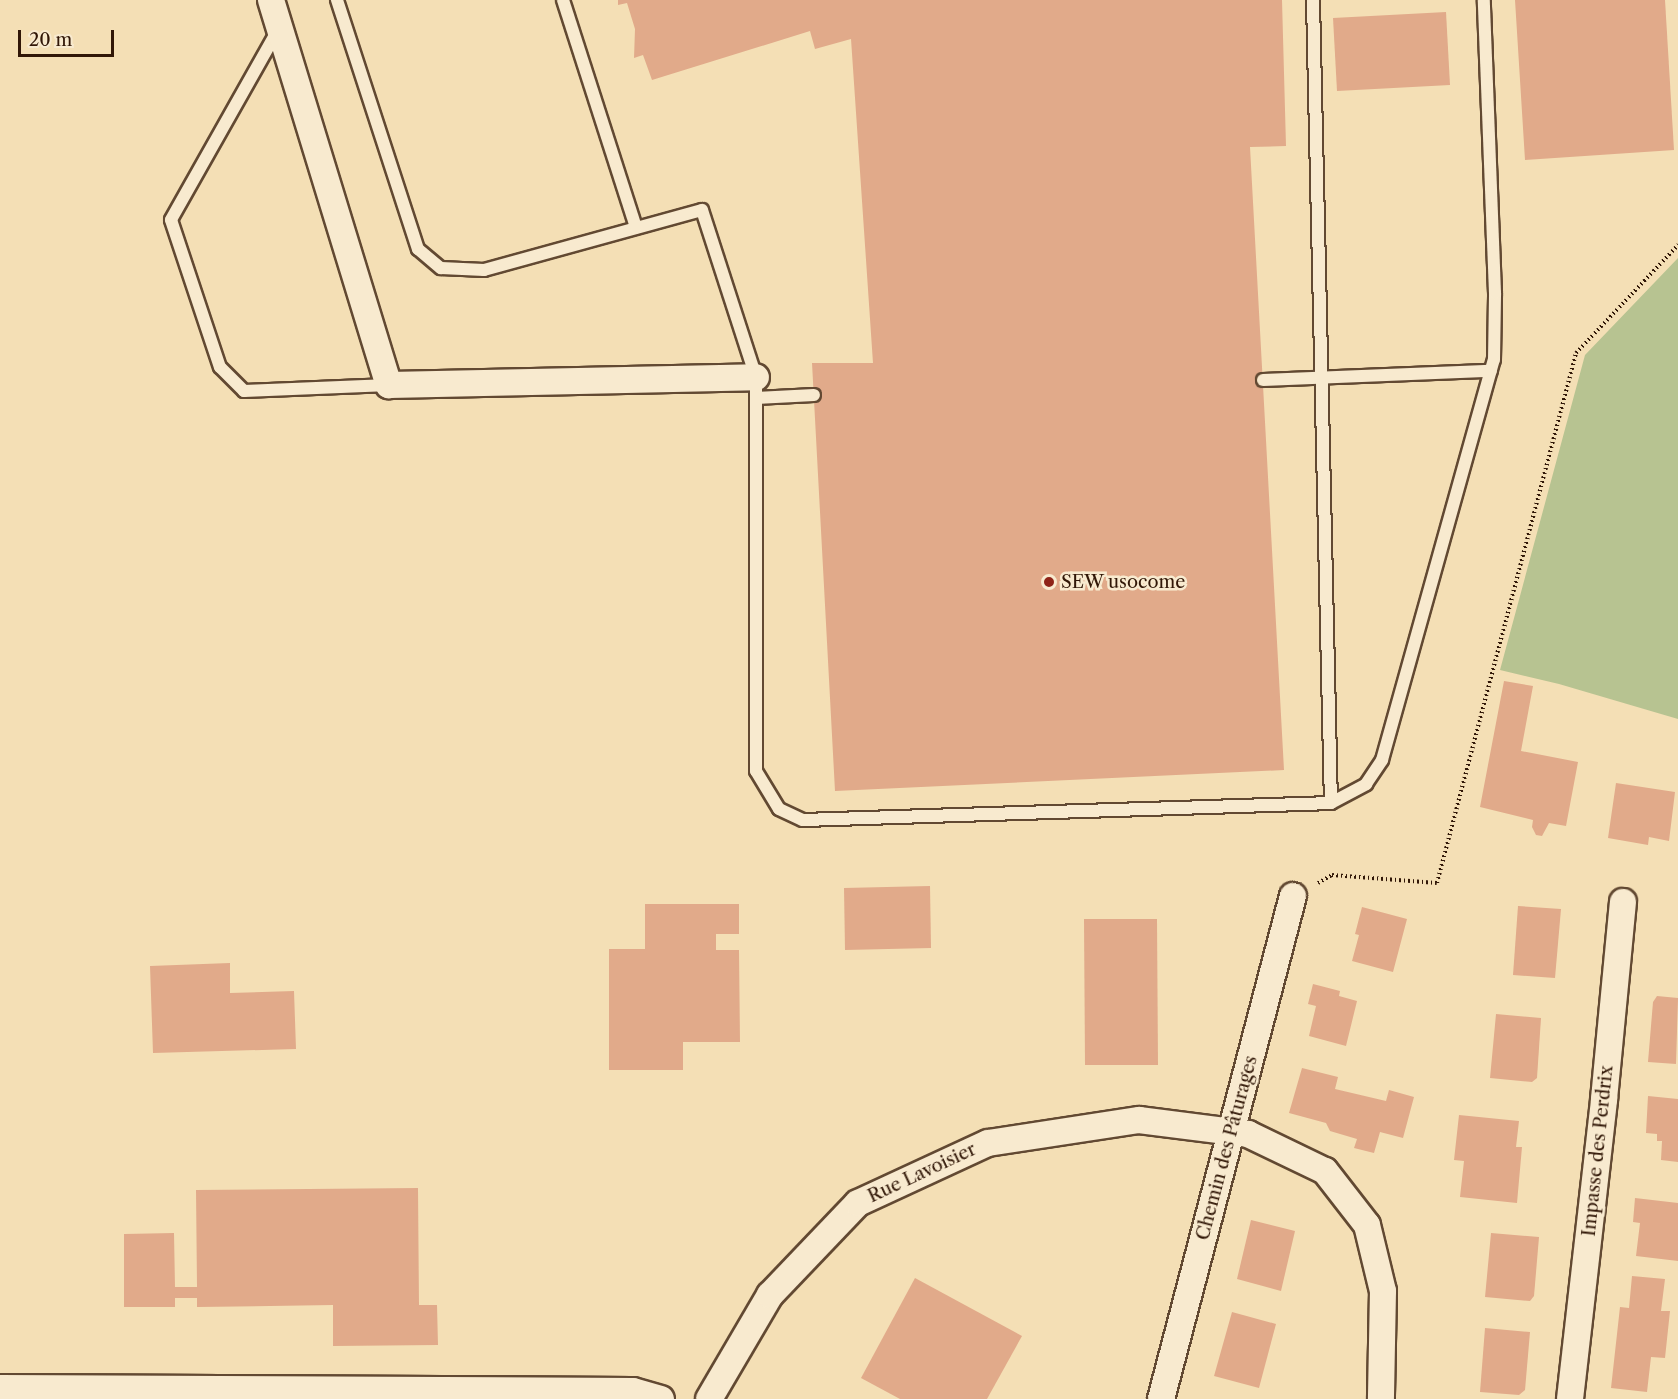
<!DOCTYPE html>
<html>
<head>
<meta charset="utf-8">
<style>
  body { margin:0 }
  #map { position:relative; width:1678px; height:1399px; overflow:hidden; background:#f4dfb5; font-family:"Libre Caslon Text",serif }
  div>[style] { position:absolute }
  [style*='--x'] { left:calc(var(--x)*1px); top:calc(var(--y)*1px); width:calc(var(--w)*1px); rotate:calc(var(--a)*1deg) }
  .green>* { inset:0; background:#b7c391 }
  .building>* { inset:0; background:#e1aa8a }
  .path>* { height:4px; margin-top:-2px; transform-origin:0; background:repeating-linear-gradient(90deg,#311707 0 1.5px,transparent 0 4.5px) }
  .roads { filter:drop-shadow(2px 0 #624932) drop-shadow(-2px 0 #624932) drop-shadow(0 2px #624932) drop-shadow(0 -2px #624932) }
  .lane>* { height:12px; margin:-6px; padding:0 6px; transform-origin:6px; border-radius:6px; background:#f8eacf }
  .street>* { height:26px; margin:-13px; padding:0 13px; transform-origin:13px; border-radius:13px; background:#f8eacf }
  .dots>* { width:16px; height:16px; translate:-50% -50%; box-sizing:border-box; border:3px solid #f8eacf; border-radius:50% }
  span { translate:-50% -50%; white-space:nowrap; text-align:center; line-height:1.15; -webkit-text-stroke:5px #f8eacf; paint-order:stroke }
  .poi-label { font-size:18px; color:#311707 }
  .left { translate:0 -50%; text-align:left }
  .street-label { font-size:18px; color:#311707 }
  .scale { position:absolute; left:18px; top:30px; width:96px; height:27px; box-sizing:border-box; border:3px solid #311707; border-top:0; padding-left:8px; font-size:18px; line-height:21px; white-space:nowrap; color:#311707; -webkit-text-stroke:4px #f8eacf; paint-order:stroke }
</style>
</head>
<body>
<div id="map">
  <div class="green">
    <i style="clip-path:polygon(1678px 258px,1678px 719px,1559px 684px,1500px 670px,1585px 355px)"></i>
  </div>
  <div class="building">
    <i style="clip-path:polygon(618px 0,1282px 0,1286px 146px,1250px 147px,1284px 770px,835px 791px,812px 363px,873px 363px,851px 39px,815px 49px,810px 31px,652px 80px,643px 55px,634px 58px,635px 29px,627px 3px,618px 5px)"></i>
    <i style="clip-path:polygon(1515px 0,1665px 0,1674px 150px,1525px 160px)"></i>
    <i style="clip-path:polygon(1446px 12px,1450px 85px,1337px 91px,1333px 18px)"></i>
    <i style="clip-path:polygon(1504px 681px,1533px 686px,1521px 751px,1578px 762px,1566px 826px,1549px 823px,1542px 836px,1536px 835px,1532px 827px,1533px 820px,1480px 807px)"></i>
    <i style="clip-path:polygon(1616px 783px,1675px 792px,1669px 841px,1649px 837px,1648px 845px,1608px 838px)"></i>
    <i style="clip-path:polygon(930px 886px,931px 948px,845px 950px,844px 888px)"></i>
    <i style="clip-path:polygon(645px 904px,739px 904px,739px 934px,716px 934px,716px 950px,739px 950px,740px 1042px,683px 1042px,683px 1070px,609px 1070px,609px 949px,645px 949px)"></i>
    <i style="clip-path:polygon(1518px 906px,1561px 909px,1555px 978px,1513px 975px)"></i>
    <i style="clip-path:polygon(1362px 907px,1407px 919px,1393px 972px,1352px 961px,1359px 935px,1355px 934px)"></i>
    <i style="clip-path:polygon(1084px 919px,1157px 919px,1158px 1065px,1085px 1065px)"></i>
    <i style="clip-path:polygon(230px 963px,230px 993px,294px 991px,296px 1049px,153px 1053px,150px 966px)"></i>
    <i style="clip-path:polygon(1313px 984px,1340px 991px,1339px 996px,1357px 1001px,1346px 1046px,1309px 1036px,1316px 1006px,1308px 1004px)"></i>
    <i style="clip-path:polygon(1657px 996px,1678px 998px,1676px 1064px,1648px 1062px,1653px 1002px)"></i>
    <i style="clip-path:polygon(1496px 1014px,1541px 1018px,1537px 1078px,1532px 1082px,1490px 1078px)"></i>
    <i style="clip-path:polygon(1302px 1068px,1338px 1077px,1335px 1089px,1386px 1101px,1389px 1090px,1414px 1097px,1403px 1138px,1380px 1132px,1374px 1153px,1354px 1148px,1357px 1139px,1330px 1131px,1326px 1123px,1289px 1113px)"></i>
    <i style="clip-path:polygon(1648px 1096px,1678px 1099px,1678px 1162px,1661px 1160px,1662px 1141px,1657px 1141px,1657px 1134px,1646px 1133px)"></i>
    <i style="clip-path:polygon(1459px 1115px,1519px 1121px,1516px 1147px,1522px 1147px,1517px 1203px,1460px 1197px,1464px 1161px,1454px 1160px)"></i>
    <i style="clip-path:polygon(418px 1188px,419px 1305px,437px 1305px,438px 1345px,333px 1346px,333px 1305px,197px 1307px,197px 1298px,175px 1298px,175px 1307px,124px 1307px,124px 1234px,174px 1233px,175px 1287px,197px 1287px,196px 1190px)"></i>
    <i style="clip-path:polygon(1635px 1198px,1678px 1203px,1678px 1261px,1636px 1256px,1640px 1223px,1633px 1222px)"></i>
    <i style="clip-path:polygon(1251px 1220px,1295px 1231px,1281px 1291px,1237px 1279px)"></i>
    <i style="clip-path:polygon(1491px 1233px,1539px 1237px,1534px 1296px,1530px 1301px,1485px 1297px)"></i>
    <i style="clip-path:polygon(1632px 1276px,1665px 1279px,1661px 1311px,1670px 1311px,1665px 1358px,1651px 1357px,1647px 1392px,1611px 1388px,1620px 1307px,1629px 1308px)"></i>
    <i style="clip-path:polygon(915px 1278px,1022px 1336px,987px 1399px,900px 1399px,861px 1378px)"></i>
    <i style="clip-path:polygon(1232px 1312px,1276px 1324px,1259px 1388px,1214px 1376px)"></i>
    <i style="clip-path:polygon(1485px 1328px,1530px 1332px,1525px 1390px,1519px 1395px,1480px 1392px)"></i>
  </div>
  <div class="path">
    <i style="--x:1318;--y:883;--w:16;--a:-30"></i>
    <i style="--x:1332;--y:875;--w:105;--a:4.4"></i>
    <i style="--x:1437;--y:883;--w:548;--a:-75.3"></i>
    <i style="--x:1576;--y:353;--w:149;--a:-46.6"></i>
  </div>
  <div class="roads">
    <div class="lane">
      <i style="--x:337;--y:0;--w:262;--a:72"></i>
      <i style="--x:418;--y:249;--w:30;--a:40"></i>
      <i style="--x:441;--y:268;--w:43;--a:2.7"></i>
      <i style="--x:484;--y:270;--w:226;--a:-15.4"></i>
      <i style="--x:702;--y:210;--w:176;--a:72.1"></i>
      <i style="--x:756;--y:377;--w:394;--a:90"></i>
      <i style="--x:756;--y:771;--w:44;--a:58.8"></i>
      <i style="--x:779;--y:809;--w:26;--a:25"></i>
      <i style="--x:803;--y:820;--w:528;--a:-1.84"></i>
      <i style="--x:1331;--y:803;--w:40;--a:-28"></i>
      <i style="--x:1366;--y:784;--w:29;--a:-56"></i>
      <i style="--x:1382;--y:760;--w:415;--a:-74.4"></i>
      <i style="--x:1494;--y:360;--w:67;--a:-89.1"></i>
      <i style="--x:1495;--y:293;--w:293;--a:-92.2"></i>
      <i style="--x:563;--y:0;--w:239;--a:72.2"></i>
      <i style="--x:1313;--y:0;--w:803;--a:88.72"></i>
      <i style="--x:279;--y:28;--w:220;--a:119.4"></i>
      <i style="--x:171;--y:220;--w:155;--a:71.6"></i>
      <i style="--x:220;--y:367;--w:34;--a:45"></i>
      <i style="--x:244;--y:391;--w:145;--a:-2.4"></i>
      <i style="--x:1263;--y:380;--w:228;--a:-2.3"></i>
      <i style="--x:756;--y:398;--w:58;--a:-3"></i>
    </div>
    <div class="street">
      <i style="--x:271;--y:0;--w:403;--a:73"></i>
      <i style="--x:389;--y:385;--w:367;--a:-1.2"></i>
      <i style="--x:0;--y:1388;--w:633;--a:0.27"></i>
      <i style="--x:633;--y:1391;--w:29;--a:16"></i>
      <i style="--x:709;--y:1399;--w:121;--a:-59.6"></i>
      <i style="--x:770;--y:1295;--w:127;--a:-46.3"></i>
      <i style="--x:858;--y:1203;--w:143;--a:-24.8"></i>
      <i style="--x:988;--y:1143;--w:153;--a:-8.7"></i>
      <i style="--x:1139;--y:1120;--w:110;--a:7.3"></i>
      <i style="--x:1248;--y:1134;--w:85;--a:25.7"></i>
      <i style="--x:1325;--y:1171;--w:68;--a:52.1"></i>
      <i style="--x:1367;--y:1225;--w:68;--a:76.4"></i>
      <i style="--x:1383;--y:1291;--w:108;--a:91.1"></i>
      <i style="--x:1161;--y:1399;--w:520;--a:-75.3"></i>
      <i style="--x:1570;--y:1399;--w:302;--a:-83.5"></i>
      <i style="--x:1604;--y:1099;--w:198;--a:-84.5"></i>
    </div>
  </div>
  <div class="dots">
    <i style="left:1049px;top:582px;background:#8f2418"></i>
  </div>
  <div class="poi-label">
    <span class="left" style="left:1061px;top:582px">SEW usocome</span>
  </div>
  <div class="street-label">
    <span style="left:1227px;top:1148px;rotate:-75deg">Chemin des Pâturages</span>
    <span style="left:1598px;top:1151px;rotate:-84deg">Impasse des Perdrix</span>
    <span style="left:922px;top:1173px;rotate:-25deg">Rue Lavoisier</span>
  </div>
  <div class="scale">20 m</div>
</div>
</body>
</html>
